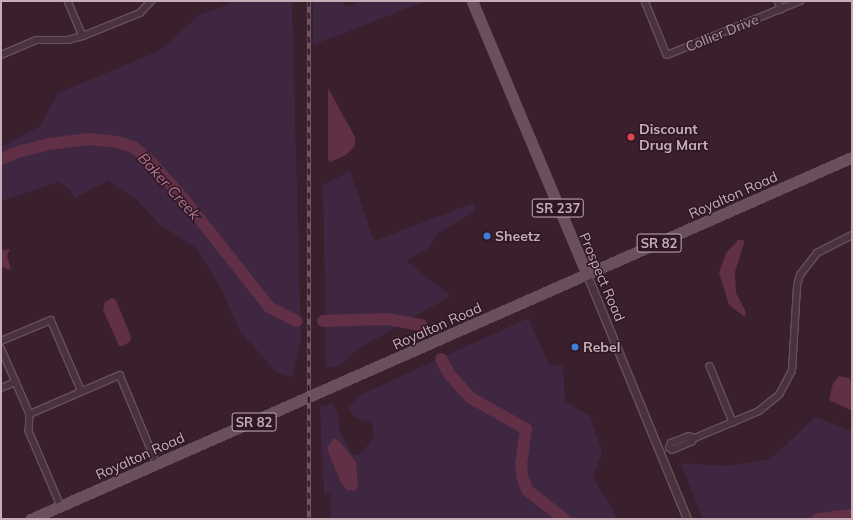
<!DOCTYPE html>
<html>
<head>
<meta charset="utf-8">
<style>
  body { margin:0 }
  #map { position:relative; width:853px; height:520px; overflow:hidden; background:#3a1f2c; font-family:Mulish,sans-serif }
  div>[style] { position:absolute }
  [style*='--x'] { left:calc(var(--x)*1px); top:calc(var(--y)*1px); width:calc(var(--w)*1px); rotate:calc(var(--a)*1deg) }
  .green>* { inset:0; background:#3f2641 }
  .water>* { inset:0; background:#612f46 }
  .river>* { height:12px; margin:-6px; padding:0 6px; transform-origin:6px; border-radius:6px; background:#612f46 }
  .roads { filter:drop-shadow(1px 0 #68505b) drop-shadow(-1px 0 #68505b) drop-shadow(0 1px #68505b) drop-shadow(0 -1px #68505b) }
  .minor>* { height:5.5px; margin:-2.75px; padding:0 2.75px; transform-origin:2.75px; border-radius:2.75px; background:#4a333e }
  .tertiary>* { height:7px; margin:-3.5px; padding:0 3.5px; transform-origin:3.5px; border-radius:3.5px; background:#4a333e }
  .primary>* { height:9px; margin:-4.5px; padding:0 4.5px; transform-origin:4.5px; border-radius:4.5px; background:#6a505d }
  .rail>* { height:3.5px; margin-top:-1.75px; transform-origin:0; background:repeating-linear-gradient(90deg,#2f1823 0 6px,#725462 0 12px); box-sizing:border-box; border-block:1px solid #725462 }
  .dots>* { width:11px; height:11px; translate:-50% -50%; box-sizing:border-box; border:2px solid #2f1823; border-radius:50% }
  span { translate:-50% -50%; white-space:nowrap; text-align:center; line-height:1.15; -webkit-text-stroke:3px #2f1823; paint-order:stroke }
  .shield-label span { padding:1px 3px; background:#2f1823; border:1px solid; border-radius:3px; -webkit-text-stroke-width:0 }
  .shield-label { font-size:13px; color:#c7adb8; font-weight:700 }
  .street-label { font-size:14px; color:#c7adb8 }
  .poi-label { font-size:14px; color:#c7adb8; font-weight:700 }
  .left { translate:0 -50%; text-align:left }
  .water-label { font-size:15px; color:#b27390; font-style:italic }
  .frame { position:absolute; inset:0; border:2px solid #c7adb8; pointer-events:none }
</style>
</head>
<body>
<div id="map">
  <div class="green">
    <i style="clip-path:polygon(237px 1px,292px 1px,301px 339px,292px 377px,277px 373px,240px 331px,221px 289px,196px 248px,159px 224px,138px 201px,108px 181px,75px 198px,69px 189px,58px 182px,1px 201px,1px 147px,40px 126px,58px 93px,159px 51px,199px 15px)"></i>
    <i style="clip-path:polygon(313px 1px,342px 1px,345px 7px,362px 1px,427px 1px,313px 45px)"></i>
    <i style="clip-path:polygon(350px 171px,374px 241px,473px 203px,476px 211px,437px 234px,429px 248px,406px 261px,451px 296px,360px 348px,337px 367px,326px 367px,323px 185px)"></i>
    <i style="clip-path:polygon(528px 318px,550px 366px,563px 365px,565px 401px,590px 416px,602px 452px,593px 477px,618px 519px,330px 519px,331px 494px,324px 495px,320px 407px,332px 404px,338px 415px,340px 432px,352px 454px,359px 455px,373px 439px,372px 423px,355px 418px,347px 408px,360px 395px)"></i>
    <i style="clip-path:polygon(815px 417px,852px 431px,852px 519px,703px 519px,681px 463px,727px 466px,771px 459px)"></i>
  </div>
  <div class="water">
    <i style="clip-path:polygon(328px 88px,355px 137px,355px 146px,346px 155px,330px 162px,328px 159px)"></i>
    <i style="clip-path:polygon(738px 240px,744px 240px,744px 243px,735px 272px,736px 293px,746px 312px,745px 317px,729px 305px,719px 273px,726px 253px)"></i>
    <i style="clip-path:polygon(10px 249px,7px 256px,11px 269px,8px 269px,1px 267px,1px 250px)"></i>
    <i style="clip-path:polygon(112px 298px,116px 300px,131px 337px,130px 342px,122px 346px,119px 346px,103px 310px,105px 302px)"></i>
    <i style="clip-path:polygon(839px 376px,849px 378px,852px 383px,852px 411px,829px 400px,833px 383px)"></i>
    <i style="clip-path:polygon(333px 438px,340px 442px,356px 462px,358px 487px,354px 491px,347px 490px,341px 483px,331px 459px,327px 448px)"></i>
  </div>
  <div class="river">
    <i style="--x:1;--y:159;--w:22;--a:-22"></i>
    <i style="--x:21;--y:151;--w:29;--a:-14"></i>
    <i style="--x:49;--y:144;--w:40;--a:-7.1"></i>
    <i style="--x:89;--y:139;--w:29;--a:6"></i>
    <i style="--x:118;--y:142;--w:18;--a:19"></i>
    <i style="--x:135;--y:148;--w:23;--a:41"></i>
    <i style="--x:152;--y:163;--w:53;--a:48.8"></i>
    <i style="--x:187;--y:203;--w:132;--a:51.7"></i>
    <i style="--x:269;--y:307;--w:31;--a:27"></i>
    <i style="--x:323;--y:321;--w:64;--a:-1.8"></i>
    <i style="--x:387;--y:319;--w:35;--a:10"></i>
    <i style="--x:441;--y:359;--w:18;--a:61"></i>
    <i style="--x:450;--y:375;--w:31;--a:48"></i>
    <i style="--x:471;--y:398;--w:63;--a:29.4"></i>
    <i style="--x:526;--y:429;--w:35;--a:98"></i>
    <i style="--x:521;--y:464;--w:12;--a:85"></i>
    <i style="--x:522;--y:476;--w:15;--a:70"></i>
    <i style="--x:527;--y:490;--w:47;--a:38.1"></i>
    <i style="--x:818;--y:519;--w:34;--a:-7"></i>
  </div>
  <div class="roads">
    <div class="minor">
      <i style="--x:68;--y:1;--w:38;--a:67"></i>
      <i style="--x:645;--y:1;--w:58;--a:67.8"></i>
      <i style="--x:667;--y:55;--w:144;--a:-22.1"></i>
      <i style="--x:778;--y:1;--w:9;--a:69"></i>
      <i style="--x:1;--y:55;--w:38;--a:-23"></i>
      <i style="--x:36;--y:40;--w:32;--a:0"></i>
      <i style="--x:68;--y:40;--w:16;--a:-15"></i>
      <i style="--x:83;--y:36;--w:61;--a:-22"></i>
      <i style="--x:140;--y:13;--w:16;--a:-47"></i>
      <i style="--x:1;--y:341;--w:54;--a:-22.8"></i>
      <i style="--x:51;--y:320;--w:78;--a:66.7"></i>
      <i style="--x:1;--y:348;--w:72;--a:66.3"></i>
      <i style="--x:30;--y:414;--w:17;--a:93"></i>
      <i style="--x:29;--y:431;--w:82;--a:66.9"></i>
      <i style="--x:710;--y:366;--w:61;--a:67.7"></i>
      <i style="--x:1;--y:388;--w:16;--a:-22"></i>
      <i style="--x:30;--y:414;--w:98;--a:-23.4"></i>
      <i style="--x:120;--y:375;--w:96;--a:67.4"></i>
      <i style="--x:689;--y:436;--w:6;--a:18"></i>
      <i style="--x:695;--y:438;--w:5;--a:127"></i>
      <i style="--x:692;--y:442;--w:21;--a:157"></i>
      <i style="--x:673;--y:450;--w:4;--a:-153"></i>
      <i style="--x:669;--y:448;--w:5;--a:-68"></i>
      <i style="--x:671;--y:443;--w:19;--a:-21"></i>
      <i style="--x:695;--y:438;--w:69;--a:-22.9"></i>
      <i style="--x:759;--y:411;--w:26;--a:-39"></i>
      <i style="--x:779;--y:395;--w:27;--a:-62"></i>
      <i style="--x:792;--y:371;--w:85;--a:-86.6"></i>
      <i style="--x:797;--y:286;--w:11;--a:-75"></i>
      <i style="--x:800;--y:275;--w:28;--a:-52"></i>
      <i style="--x:817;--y:253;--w:39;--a:-27"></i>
    </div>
    <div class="tertiary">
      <i style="--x:587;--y:275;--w:264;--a:67.7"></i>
    </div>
    <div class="primary">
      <i style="--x:472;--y:1;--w:297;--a:67.2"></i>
      <i style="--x:31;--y:519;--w:897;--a:-23.79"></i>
    </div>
  </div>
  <div class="rail">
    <i style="--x:309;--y:1;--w:518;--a:90"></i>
  </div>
  <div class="dots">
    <i style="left:631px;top:137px;background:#e0444e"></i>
    <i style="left:487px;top:236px;background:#3f7fe0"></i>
    <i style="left:575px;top:347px;background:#3f7fe0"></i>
  </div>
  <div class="shield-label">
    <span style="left:558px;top:208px">SR 237</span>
    <span style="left:659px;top:243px">SR 82</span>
    <span style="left:254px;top:422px">SR 82</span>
  </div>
  <div class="street-label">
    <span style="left:722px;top:33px;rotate:-22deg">Collier Drive</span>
    <span style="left:733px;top:195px;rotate:-24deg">Royalton Road</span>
    <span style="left:602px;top:277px;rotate:67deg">Prospect Road</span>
    <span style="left:437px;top:326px;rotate:-24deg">Royalton Road</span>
    <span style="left:140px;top:456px;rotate:-24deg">Royalton Road</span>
  </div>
  <div class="poi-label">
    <span class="left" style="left:639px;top:137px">Discount<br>Drug Mart</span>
    <span class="left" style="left:495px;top:236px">Sheetz</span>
    <span class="left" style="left:583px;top:347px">Rebel</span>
  </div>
  <div class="water-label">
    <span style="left:169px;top:186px;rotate:48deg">Baker Creek</span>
  </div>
  <div class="frame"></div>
</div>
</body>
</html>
